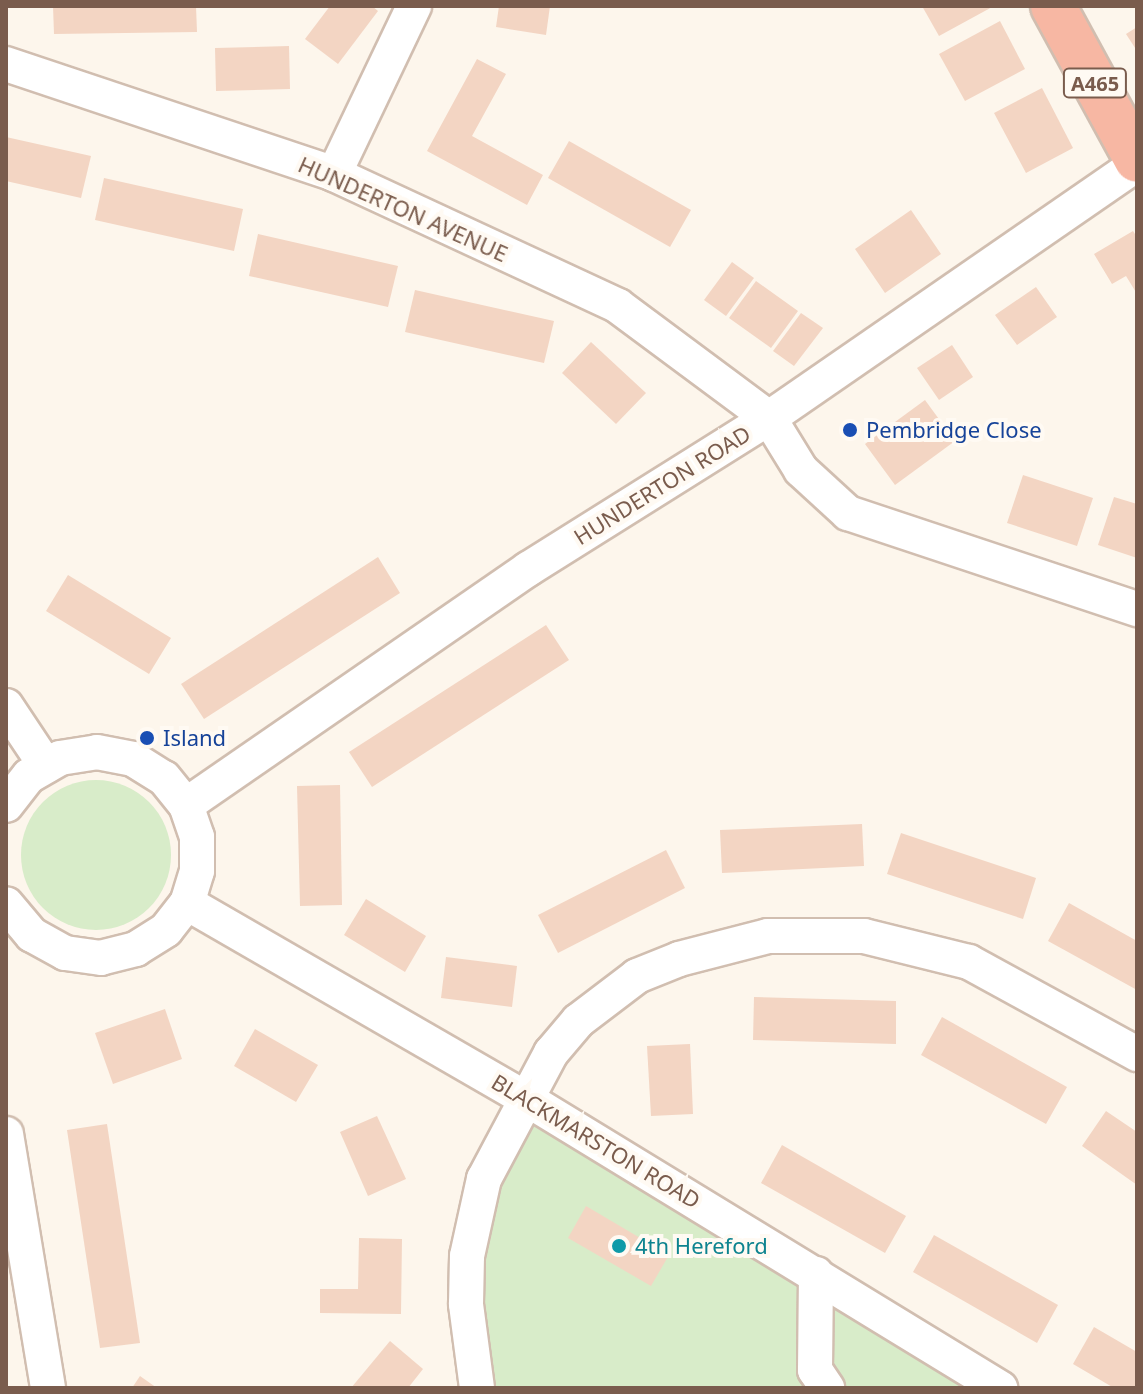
<!DOCTYPE html>
<html>
<head>
<meta charset="utf-8">
<style>
  body { margin:0 }
  #map { position:relative; width:1143px; height:1394px; overflow:hidden; background:#fdf6ec; font-family:"Noto Sans",sans-serif }
  div>[style] { position:absolute }
  [style*='--x'] { left:calc(var(--x)*1px); top:calc(var(--y)*1px); width:calc(var(--w)*1px); rotate:calc(var(--a)*1deg) }
  .green>* { inset:0; background:#d8ecc9 }
  .round { border-radius:50% }
  .building>* { inset:0; background:#f3d5c3 }
  .roads { filter:drop-shadow(2px 0 #d1beb0) drop-shadow(-2px 0 #d1beb0) drop-shadow(0 2px #d1beb0) drop-shadow(0 -2px #d1beb0) }
  .street>* { height:34px; margin:-17px; padding:0 17px; transform-origin:17px; border-radius:17px; background:#fff }
  .highway>* { height:44px; margin:-22px; padding:0 22px; transform-origin:22px; border-radius:22px; background:#f7b7a3 }
  .dots>* { width:22px; height:22px; translate:-50% -50%; box-sizing:border-box; border:4px solid #fffaf3; border-radius:50% }
  span { translate:-50% -50%; white-space:nowrap; text-align:center; line-height:1.15; -webkit-text-stroke:8px #fffaf3; paint-order:stroke }
  .shield-label span { padding:2px 6px; background:#fffaf3; border:2px solid; border-radius:6px; -webkit-text-stroke-width:0 }
  .shield-label { font-size:20px; color:#7a5c4d; font-weight:700 }
  .street-label { font-size:22px; color:#7a5c4d }
  .transit-label { font-size:22px; color:#164399 }
  .left { translate:0 -50%; text-align:left }
  .culture-label { font-size:22px; color:#0d838f }
  .frame { position:absolute; inset:0; border:8px solid #7a5c4d; pointer-events:none }
</style>
</head>
<body>
<div id="map">
  <div class="green">
    <i class="round" style="left:21px;top:780px;width:150px;height:150px"></i>
    <i style="clip-path:polygon(525px 1098px,1003px 1388px,477px 1388px,472px 1218px)"></i>
  </div>
  <div class="building">
    <i style="clip-path:polygon(53px 6px,196px 6px,197px 32px,54px 34px)"></i>
    <i style="clip-path:polygon(330px 6px,372px 6px,378px 11px,338px 64px,305px 39px)"></i>
    <i style="clip-path:polygon(499px 6px,550px 6px,546px 35px,496px 27px)"></i>
    <i style="clip-path:polygon(922px 6px,994px 6px,939px 36px)"></i>
    <i style="clip-path:polygon(1000px 21px,1025px 69px,965px 101px,939px 54px)"></i>
    <i style="clip-path:polygon(1137px 27px,1137px 51px,1126px 34px)"></i>
    <i style="clip-path:polygon(289px 46px,290px 89px,216px 91px,215px 48px)"></i>
    <i style="clip-path:polygon(477px 59px,506px 74px,472px 136px,543px 175px,527px 205px,427px 151px)"></i>
    <i style="clip-path:polygon(1042px 88px,1073px 148px,1026px 173px,994px 113px)"></i>
    <i style="clip-path:polygon(6px 137px,91px 156px,81px 198px,6px 181px)"></i>
    <i style="clip-path:polygon(569px 141px,691px 210px,670px 247px,548px 178px)"></i>
    <i style="clip-path:polygon(104px 178px,243px 209px,234px 251px,95px 220px)"></i>
    <i style="clip-path:polygon(911px 210px,941px 254px,885px 293px,855px 249px)"></i>
    <i style="clip-path:polygon(1133px 231px,1137px 237px,1137px 294px,1126px 276px,1112px 284px,1094px 254px)"></i>
    <i style="clip-path:polygon(258px 234px,398px 266px,388px 307px,249px 276px)"></i>
    <i style="clip-path:polygon(732px 262px,754px 278px,726px 316px,704px 300px)"></i>
    <i style="clip-path:polygon(756px 281px,798px 311px,771px 348px,729px 318px)"></i>
    <i style="clip-path:polygon(1036px 287px,1057px 317px,1017px 345px,995px 315px)"></i>
    <i style="clip-path:polygon(415px 290px,554px 321px,544px 363px,405px 332px)"></i>
    <i style="clip-path:polygon(801px 313px,823px 328px,794px 366px,773px 351px)"></i>
    <i style="clip-path:polygon(591px 342px,646px 393px,616px 424px,562px 373px)"></i>
    <i style="clip-path:polygon(952px 345px,973px 377px,939px 400px,917px 368px)"></i>
    <i style="clip-path:polygon(925px 400px,955px 441px,895px 485px,865px 444px)"></i>
    <i style="clip-path:polygon(1023px 475px,1093px 498px,1077px 546px,1007px 523px)"></i>
    <i style="clip-path:polygon(1114px 497px,1137px 504px,1137px 558px,1098px 545px)"></i>
    <i style="clip-path:polygon(378px 557px,400px 593px,204px 719px,181px 684px)"></i>
    <i style="clip-path:polygon(68px 575px,171px 638px,149px 674px,46px 611px)"></i>
    <i style="clip-path:polygon(546px 625px,569px 660px,372px 787px,349px 752px)"></i>
    <i style="clip-path:polygon(340px 785px,342px 905px,300px 906px,297px 786px)"></i>
    <i style="clip-path:polygon(862px 824px,864px 866px,722px 873px,720px 830px)"></i>
    <i style="clip-path:polygon(901px 833px,1036px 878px,1023px 919px,887px 874px)"></i>
    <i style="clip-path:polygon(666px 850px,685px 888px,558px 953px,538px 915px)"></i>
    <i style="clip-path:polygon(366px 899px,426px 936px,405px 972px,344px 935px)"></i>
    <i style="clip-path:polygon(1069px 903px,1137px 941px,1137px 990px,1048px 941px)"></i>
    <i style="clip-path:polygon(446px 957px,517px 966px,512px 1007px,441px 998px)"></i>
    <i style="clip-path:polygon(754px 997px,896px 1001px,896px 1044px,753px 1040px)"></i>
    <i style="clip-path:polygon(165px 1009px,182px 1059px,113px 1084px,95px 1033px)"></i>
    <i style="clip-path:polygon(942px 1017px,1067px 1087px,1046px 1124px,921px 1055px)"></i>
    <i style="clip-path:polygon(255px 1029px,318px 1065px,296px 1102px,234px 1066px)"></i>
    <i style="clip-path:polygon(690px 1044px,693px 1114px,651px 1116px,647px 1046px)"></i>
    <i style="clip-path:polygon(1106px 1111px,1137px 1132px,1137px 1185px,1082px 1146px)"></i>
    <i style="clip-path:polygon(377px 1116px,406px 1179px,368px 1196px,340px 1132px)"></i>
    <i style="clip-path:polygon(107px 1124px,140px 1343px,100px 1348px,67px 1130px)"></i>
    <i style="clip-path:polygon(782px 1145px,906px 1216px,885px 1253px,761px 1183px)"></i>
    <i style="clip-path:polygon(586px 1206px,669px 1255px,651px 1286px,568px 1238px)"></i>
    <i style="clip-path:polygon(934px 1235px,1058px 1305px,1037px 1343px,913px 1272px)"></i>
    <i style="clip-path:polygon(359px 1238px,402px 1239px,401px 1314px,320px 1313px,320px 1289px,358px 1289px)"></i>
    <i style="clip-path:polygon(1094px 1327px,1137px 1352px,1137px 1388px,1114px 1388px,1073px 1364px)"></i>
    <i style="clip-path:polygon(390px 1341px,423px 1369px,408px 1388px,351px 1388px)"></i>
    <i style="clip-path:polygon(140px 1376px,157px 1388px,132px 1388px)"></i>
  </div>
  <div class="roads">
    <div class="street">
      <i style="--x:6;--y:64;--w:346;--a:18.5"></i>
      <i style="--x:334;--y:174;--w:313;--a:24.9"></i>
      <i style="--x:618;--y:306;--w:188;--a:36.6"></i>
      <i style="--x:769;--y:418;--w:61;--a:58.4"></i>
      <i style="--x:801;--y:470;--w:64;--a:42.5"></i>
      <i style="--x:848;--y:513;--w:305;--a:18.4"></i>
      <i style="--x:334;--y:174;--w:186;--a:-64.5"></i>
      <i style="--x:6;--y:706;--w:72;--a:56.3"></i>
      <i style="--x:6;--y:805;--w:37;--a:-52"></i>
      <i style="--x:29;--y:776;--w:36;--a:-30"></i>
      <i style="--x:60;--y:758;--w:37;--a:-9"></i>
      <i style="--x:97;--y:752;--w:37;--a:11"></i>
      <i style="--x:133;--y:759;--w:36;--a:32"></i>
      <i style="--x:164;--y:778;--w:35;--a:51"></i>
      <i style="--x:186;--y:805;--w:34;--a:71"></i>
      <i style="--x:197;--y:837;--w:34;--a:90"></i>
      <i style="--x:197;--y:871;--w:34;--a:107"></i>
      <i style="--x:187;--y:903;--w:34;--a:128"></i>
      <i style="--x:166;--y:930;--w:36;--a:148"></i>
      <i style="--x:136;--y:949;--w:36;--a:166"></i>
      <i style="--x:101;--y:958;--w:36;--a:-172"></i>
      <i style="--x:65;--y:953;--w:38;--a:-151"></i>
      <i style="--x:32;--y:935;--w:40;--a:-130"></i>
      <i style="--x:186;--y:805;--w:416;--a:-34.6"></i>
      <i style="--x:528;--y:569;--w:284;--a:-32.1"></i>
      <i style="--x:769;--y:418;--w:447;--a:-34.6"></i>
      <i style="--x:187;--y:903;--w:390;--a:30"></i>
      <i style="--x:525;--y:1098;--w:557;--a:31.41"></i>
      <i style="--x:6;--y:1134;--w:257;--a:80.6"></i>
      <i style="--x:816;--y:1274;--w:96;--a:90.6"></i>
      <i style="--x:815;--y:1370;--w:22;--a:56"></i>
      <i style="--x:477;--y:1388;--w:85;--a:-97.5"></i>
      <i style="--x:466;--y:1304;--w:48;--a:-88.8"></i>
      <i style="--x:467;--y:1256;--w:79;--a:-77.6"></i>
      <i style="--x:484;--y:1179;--w:143;--a:-62"></i>
      <i style="--x:551;--y:1053;--w:42;--a:-49.8"></i>
      <i style="--x:578;--y:1021;--w:74;--a:-37.3"></i>
      <i style="--x:637;--y:976;--w:45;--a:-22"></i>
      <i style="--x:679;--y:959;--w:92;--a:-14.5"></i>
      <i style="--x:768;--y:936;--w:96;--a:0"></i>
      <i style="--x:864;--y:936;--w:108;--a:13.9"></i>
      <i style="--x:969;--y:962;--w:192;--a:28.7"></i>
    </div>
    <div class="highway">
      <i style="--x:1053;--y:6;--w:175;--a:61.4"></i>
    </div>
  </div>
  <div class="dots">
    <i style="left:850px;top:430px;background:#1a4fb4"></i>
    <i style="left:147px;top:738px;background:#1a4fb4"></i>
    <i style="left:619px;top:1246px;background:#0f9aa8"></i>
  </div>
  <div class="shield-label">
    <span style="left:1095px;top:83px">A465</span>
  </div>
  <div class="street-label">
    <span style="left:403px;top:209px;rotate:24deg">HUNDERTON AVENUE</span>
    <span style="left:662px;top:485px;rotate:-32deg">HUNDERTON ROAD</span>
    <span style="left:596px;top:1141px;rotate:31deg">BLACKMARSTON ROAD</span>
  </div>
  <div class="transit-label">
    <span class="left" style="left:866px;top:430px">Pembridge Close</span>
    <span class="left" style="left:163px;top:738px">Island</span>
  </div>
  <div class="culture-label">
    <span class="left" style="left:635px;top:1246px">4th Hereford</span>
  </div>
  <div class="frame"></div>
</div>
</body>
</html>
